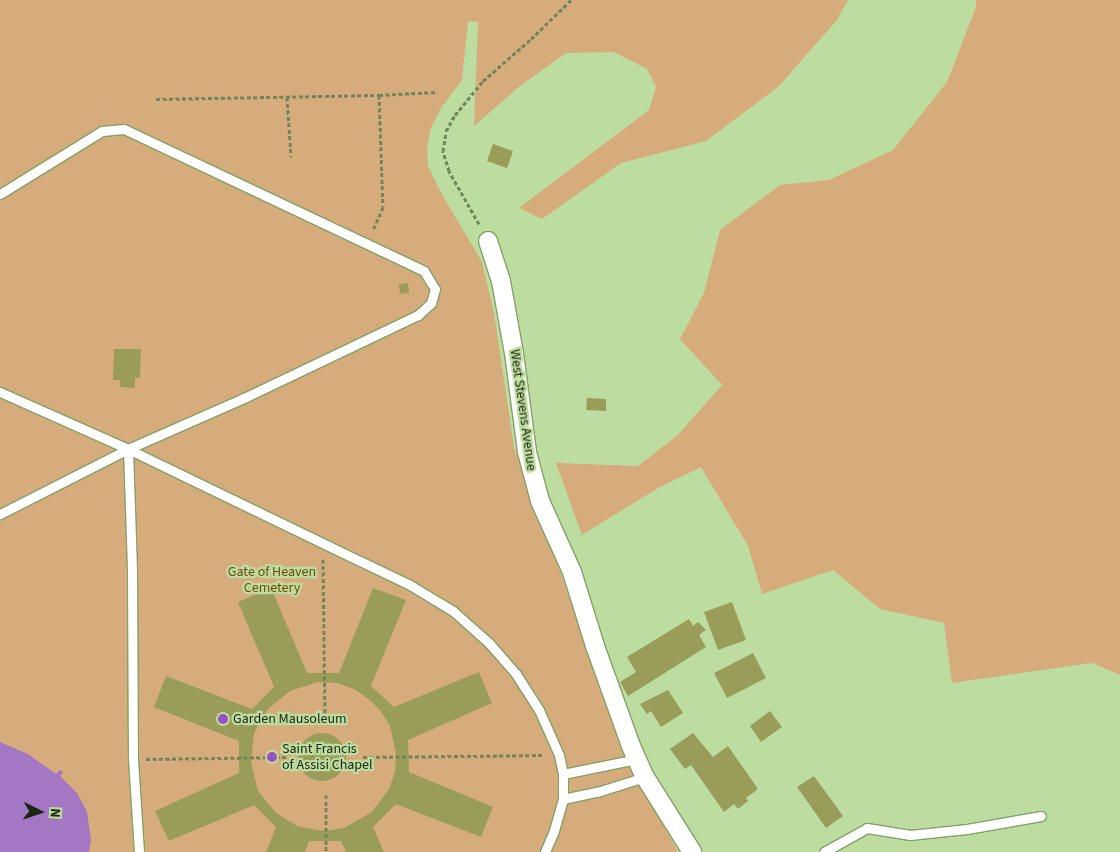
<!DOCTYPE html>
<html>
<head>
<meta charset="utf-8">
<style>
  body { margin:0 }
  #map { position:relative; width:1120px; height:852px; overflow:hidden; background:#bddc9f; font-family:"Source Sans 3",sans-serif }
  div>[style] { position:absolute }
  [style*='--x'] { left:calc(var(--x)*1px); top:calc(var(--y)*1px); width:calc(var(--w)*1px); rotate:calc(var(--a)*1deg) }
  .green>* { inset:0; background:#d7ac7c }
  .water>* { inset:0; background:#a377c3 }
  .building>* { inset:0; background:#9a9c5a }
  .round { border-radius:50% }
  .path>* { height:3px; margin-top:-1.5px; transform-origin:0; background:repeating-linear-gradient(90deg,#70865a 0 4px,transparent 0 6.5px) }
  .roads { filter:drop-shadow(1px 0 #83a065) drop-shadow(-1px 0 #83a065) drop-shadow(0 1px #83a065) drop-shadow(0 -1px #83a065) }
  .lane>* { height:9px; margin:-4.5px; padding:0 4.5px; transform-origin:4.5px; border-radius:4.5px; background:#fff }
  .street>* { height:18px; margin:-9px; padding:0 9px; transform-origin:9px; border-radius:9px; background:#fff }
  .dots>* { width:14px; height:14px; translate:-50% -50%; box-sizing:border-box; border:2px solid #bddc9f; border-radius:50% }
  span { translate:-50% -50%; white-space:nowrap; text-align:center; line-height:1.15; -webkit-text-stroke:4.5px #bddc9f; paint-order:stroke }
  .street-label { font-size:14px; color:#1b260e }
  .park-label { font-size:14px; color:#72490c }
  .poi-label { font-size:14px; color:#1b260e }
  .left { translate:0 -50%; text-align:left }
  .north { position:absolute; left:15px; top:787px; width:50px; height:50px; -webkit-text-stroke:4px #bddc9f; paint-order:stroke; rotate:94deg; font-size:14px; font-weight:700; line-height:20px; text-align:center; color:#1b260e }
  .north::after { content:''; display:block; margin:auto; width:18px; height:22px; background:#1b260e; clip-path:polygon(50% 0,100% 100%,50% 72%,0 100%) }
</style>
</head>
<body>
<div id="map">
  <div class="green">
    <i style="clip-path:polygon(0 0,848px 0,837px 20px,778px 87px,706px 141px,621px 163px,542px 219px,519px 208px,649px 110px,656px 87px,647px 69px,614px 52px,566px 53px,520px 86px,474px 126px,478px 22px,468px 21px,462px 80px,441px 108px,431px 128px,427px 147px,428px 166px,440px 191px,482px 262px,494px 313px,514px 447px,538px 516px,558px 565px,619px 742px,678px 852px,0 852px)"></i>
    <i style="clip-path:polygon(976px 0,1120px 0,1120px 675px,1092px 663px,952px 683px,944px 623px,880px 609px,833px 570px,762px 594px,748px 546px,701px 467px,658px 488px,582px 535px,556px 463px,638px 466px,678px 435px,722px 385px,680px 339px,704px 293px,720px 230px,780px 185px,829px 180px,893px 150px,947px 82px,976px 7px)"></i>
  </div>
  <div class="water">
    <i style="clip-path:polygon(0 742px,28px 754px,56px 774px,60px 770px,63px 772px,60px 776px,77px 793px,87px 812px,91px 840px,89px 852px,0 852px)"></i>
  </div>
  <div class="building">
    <i style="clip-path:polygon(493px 144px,513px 151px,507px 168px,487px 161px)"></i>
    <i style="clip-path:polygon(408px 283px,409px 293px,400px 294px,399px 284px)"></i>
    <i style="clip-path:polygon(114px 349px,141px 349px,140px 378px,135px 378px,135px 388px,120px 387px,120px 380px,113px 380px)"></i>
    <i style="clip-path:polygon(587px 398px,606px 399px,606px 411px,586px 410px)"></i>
    <i style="clip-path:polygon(evenodd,373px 588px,406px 600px,371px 686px,394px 707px,479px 672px,492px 703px,408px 740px,409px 772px,493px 807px,481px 837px,396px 804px,373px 827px,384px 852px,346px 852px,341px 841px,309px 841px,305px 852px,266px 852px,276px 827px,254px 805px,169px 841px,155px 811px,239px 773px,239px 741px,154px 707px,166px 676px,252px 709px,274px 687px,238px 602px,269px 589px,272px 590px,307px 673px,339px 673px,373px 588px,318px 682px,337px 683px,354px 689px,370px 700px,380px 710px,390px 726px,396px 753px,395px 772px,389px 789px,372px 812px,344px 828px,325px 831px,299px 827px,276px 813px,258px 791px,251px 762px,254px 733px,268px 709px,290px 691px,318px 682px)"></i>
    <i style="clip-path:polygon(732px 602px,746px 640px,718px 650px,704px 612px)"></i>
    <i style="clip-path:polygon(689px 619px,693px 626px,698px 622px,706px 630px,699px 635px,706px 647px,628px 696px,620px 682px,636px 672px,627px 657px)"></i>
    <i style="clip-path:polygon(753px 653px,766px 678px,727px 698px,714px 673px)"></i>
    <i style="clip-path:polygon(668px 690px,683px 713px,661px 727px,651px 711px,647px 714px,640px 704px)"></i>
    <i style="clip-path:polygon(770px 711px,782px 727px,761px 742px,750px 726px)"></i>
    <i class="round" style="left:298px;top:733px;width:48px;height:48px"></i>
    <i style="clip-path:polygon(693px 733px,713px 757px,728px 746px,758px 789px,746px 798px,748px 801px,738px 809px,734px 804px,724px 812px,691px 765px,685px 769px,670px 749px)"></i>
    <i style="clip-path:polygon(814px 776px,843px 816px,826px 828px,797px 787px)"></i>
  </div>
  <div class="path">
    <i style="--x:379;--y:95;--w:58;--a:-3"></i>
    <i style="--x:287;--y:97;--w:60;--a:86.2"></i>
    <i style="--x:156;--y:99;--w:223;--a:-1"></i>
    <i style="--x:379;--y:95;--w:112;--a:88"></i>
    <i style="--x:383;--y:207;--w:26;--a:113"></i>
    <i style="--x:479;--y:224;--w:61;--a:-119.5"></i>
    <i style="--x:449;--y:171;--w:21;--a:-107"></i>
    <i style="--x:443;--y:151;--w:20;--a:-81"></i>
    <i style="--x:446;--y:131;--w:18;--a:-61"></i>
    <i style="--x:455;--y:115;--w:44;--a:-50.5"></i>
    <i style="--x:483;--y:81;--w:64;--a:-41.2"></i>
    <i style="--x:531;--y:39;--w:56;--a:-44.3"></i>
    <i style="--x:323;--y:559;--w:160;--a:89.3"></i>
    <i style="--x:363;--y:757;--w:181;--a:-0.6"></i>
    <i style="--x:146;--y:759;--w:141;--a:-0.8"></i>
    <i style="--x:326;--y:795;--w:57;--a:90"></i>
  </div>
  <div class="roads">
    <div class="lane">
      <i style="--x:0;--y:194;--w:120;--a:-31.7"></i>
      <i style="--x:102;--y:131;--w:22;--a:-5"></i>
      <i style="--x:124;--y:129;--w:332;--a:25.3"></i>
      <i style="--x:424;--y:271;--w:21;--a:59"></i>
      <i style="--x:435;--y:289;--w:15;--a:106"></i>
      <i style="--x:431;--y:303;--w:18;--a:137"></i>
      <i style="--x:418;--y:315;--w:193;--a:154.5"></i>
      <i style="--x:244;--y:398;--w:127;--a:156.3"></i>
      <i style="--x:128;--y:449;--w:144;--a:153.1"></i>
      <i style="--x:0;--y:392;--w:140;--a:24"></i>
      <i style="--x:128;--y:449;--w:258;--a:25.8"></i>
      <i style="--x:360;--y:561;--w:55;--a:25.6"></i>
      <i style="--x:410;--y:585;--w:50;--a:31.2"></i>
      <i style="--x:453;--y:611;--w:48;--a:41.6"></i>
      <i style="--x:489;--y:643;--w:41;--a:48.9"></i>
      <i style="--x:516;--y:674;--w:43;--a:57.4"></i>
      <i style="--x:539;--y:710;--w:49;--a:66"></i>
      <i style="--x:559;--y:755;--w:19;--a:78"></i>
      <i style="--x:563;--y:774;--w:25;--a:90"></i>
      <i style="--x:563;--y:799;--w:35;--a:106"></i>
      <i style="--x:553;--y:833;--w:21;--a:113"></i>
      <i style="--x:128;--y:449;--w:123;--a:88.1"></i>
      <i style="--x:132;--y:572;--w:187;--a:89.7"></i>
      <i style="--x:133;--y:759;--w:93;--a:86.3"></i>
      <i style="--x:563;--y:774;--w:76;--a:-11.5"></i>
      <i style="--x:563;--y:799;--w:35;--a:-12"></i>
      <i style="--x:597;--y:792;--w:50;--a:-17.4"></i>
      <i style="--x:824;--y:852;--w:49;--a:-29.2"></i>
      <i style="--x:867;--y:828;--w:44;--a:9.2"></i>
      <i style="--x:910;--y:835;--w:57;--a:-6"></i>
      <i style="--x:967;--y:829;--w:75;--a:-10"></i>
    </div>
    <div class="street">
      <i style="--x:488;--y:241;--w:42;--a:72"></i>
      <i style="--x:501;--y:281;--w:73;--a:79.8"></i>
      <i style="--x:514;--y:353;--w:100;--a:82.5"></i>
      <i style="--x:527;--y:452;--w:51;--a:75.1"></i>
      <i style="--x:540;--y:501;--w:78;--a:65.7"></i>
      <i style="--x:572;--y:572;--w:77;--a:72.7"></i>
      <i style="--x:595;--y:646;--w:106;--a:70.2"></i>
      <i style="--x:631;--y:746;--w:34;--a:66"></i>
      <i style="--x:645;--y:777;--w:89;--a:57.9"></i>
    </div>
  </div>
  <div class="dots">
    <i style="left:223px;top:719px;background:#9851c5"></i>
    <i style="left:272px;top:757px;background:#9851c5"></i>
  </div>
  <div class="street-label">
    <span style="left:523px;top:410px;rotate:82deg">West Stevens Avenue</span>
  </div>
  <div class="park-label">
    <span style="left:272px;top:580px">Gate of Heaven<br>Cemetery</span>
  </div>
  <div class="poi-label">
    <span class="left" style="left:233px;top:719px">Garden Mausoleum</span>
    <span class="left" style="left:282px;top:757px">Saint Francis<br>of Assisi Chapel</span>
  </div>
  <div class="north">N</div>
</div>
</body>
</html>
